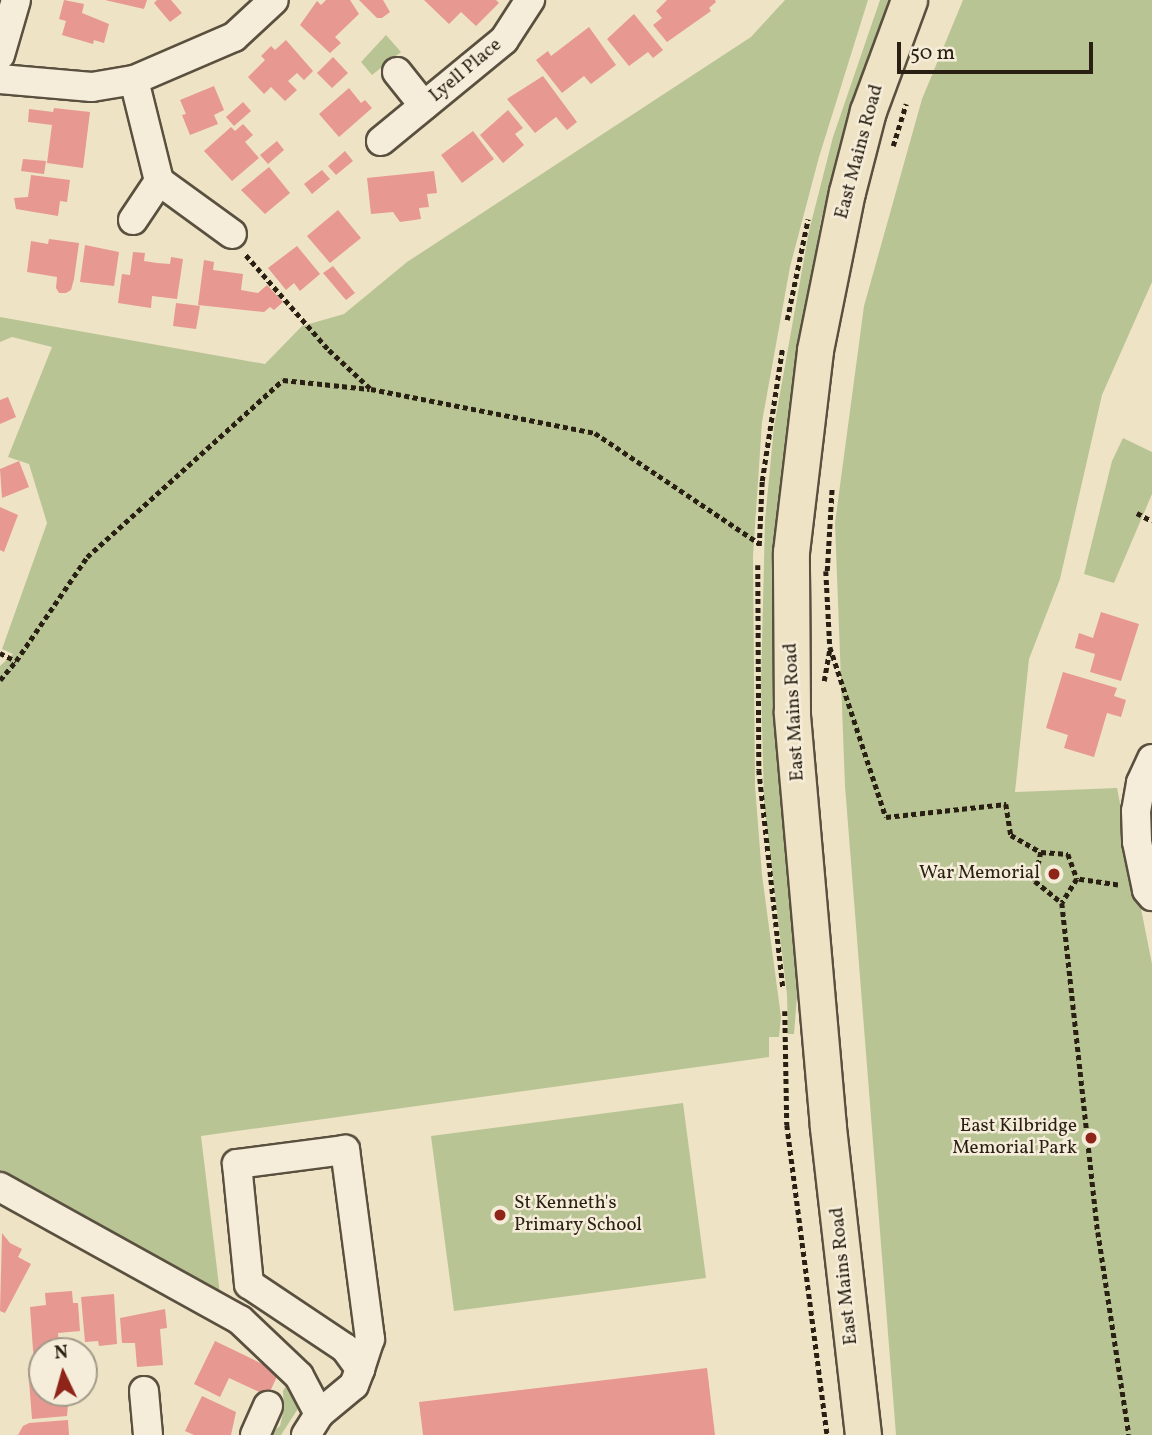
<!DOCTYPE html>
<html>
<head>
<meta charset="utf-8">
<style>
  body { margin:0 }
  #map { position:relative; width:1152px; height:1435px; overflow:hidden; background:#efe3c5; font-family:Vollkorn,serif }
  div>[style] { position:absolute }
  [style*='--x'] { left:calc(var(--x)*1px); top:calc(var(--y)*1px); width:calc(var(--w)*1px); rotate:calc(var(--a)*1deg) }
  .green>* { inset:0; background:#b9c495 }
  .building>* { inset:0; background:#e69891 }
  .path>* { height:4.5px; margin-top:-2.25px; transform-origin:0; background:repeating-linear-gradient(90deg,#291f12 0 5px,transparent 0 8.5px) }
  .roads { filter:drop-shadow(2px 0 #5a503f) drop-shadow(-2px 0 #5a503f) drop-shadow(0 2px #5a503f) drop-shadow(0 -2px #5a503f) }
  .minor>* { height:28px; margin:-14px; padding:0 14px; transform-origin:14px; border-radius:14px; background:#f5edd9 }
  .major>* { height:35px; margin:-17.5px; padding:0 17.5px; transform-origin:17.5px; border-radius:17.5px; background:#efe3c5 }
  .dots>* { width:19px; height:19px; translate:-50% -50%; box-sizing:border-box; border:4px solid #f5edd9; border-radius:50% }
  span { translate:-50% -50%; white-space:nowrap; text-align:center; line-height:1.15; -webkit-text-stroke:5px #f5edd9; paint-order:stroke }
  .street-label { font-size:19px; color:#291f12 }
  .poi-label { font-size:19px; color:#291f12 }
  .right { translate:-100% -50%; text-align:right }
  .left { translate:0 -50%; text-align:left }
  .north { position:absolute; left:28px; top:1337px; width:70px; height:70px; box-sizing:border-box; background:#f5edd9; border:2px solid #a39b89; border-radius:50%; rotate:355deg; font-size:19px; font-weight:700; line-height:28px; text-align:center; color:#291f12 }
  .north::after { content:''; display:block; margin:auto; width:24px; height:32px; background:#8f2418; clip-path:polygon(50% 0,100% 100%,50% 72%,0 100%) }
  .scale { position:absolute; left:897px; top:42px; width:196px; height:32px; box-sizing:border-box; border:4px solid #291f12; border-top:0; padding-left:9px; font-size:21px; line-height:24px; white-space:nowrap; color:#291f12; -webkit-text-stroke:5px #f5edd9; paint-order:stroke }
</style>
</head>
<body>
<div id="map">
  <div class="green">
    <i style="clip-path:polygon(785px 0,868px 0,819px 157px,790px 267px,762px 422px,753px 556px,755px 786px,762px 875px,781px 1017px,779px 1037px,769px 1037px,769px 1057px,201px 1136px,220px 1294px,0 1178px,0 666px,13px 654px,2px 649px,47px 523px,29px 464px,8px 457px,52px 347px,12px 337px,0 342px,0 317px,265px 364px,302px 326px,344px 314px,407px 262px,751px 37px)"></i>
    <i style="clip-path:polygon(880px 0,893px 0,845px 129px,821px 220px,785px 441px,777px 558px,800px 958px,794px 1034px,788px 1034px,787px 995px,764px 802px,761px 684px,765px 520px,774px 427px,809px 231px,833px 137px)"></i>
    <i style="clip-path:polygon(963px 0,1152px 0,1152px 282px,1102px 395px,1060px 579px,1029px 659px,1015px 792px,1117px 788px,1152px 964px,1152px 1435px,896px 1435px,845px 786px,835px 523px,864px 306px,922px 99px)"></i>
    <i style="clip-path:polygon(386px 35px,401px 52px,372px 75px,361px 62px)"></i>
    <i style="clip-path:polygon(1123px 438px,1152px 452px,1152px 494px,1114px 583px,1084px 574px,1112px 461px)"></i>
    <i style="clip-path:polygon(683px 1103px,706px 1278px,454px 1311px,431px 1136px)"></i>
    <i style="clip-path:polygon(292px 1375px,301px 1404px,281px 1435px,268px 1435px,280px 1426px,284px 1409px,283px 1391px)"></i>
  </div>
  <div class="building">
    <i style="clip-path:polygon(64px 0,84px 4px,82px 13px,109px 24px,104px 43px,94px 40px,93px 44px,62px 35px,66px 21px,59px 19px)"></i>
    <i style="clip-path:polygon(105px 0,147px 0,144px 9px)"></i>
    <i style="clip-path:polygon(157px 0,171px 0,182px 13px,170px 22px,154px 3px)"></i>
    <i style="clip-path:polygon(326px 0,350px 0,359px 14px,335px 37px,341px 43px,330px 53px,300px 25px,317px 1px,321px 5px)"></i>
    <i style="clip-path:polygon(359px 0,383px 0,390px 12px,382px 18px,377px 18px)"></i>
    <i style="clip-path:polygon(424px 0,496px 0,499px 3px,476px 26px,461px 12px,449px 24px)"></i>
    <i style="clip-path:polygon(667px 0,715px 0,716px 2px,709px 8px,711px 11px,667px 42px,653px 25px,662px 18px,656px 11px)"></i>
    <i style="clip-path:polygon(634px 14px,663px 50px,653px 58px,648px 52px,629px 66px,607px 39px)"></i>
    <i style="clip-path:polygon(589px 27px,616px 65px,591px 84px,584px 76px,562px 93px,536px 60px,548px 51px,551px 56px)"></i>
    <i style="clip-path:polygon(286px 40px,313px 71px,304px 80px,297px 73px,288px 81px,297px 90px,285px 101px,271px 87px,264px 94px,248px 77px,265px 60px,261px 56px,271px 46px,275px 50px)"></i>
    <i style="clip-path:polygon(333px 57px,348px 73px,332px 88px,317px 73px)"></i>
    <i style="clip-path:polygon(543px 76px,577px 122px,567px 130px,556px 117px,535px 133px,507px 99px)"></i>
    <i style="clip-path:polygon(214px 86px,224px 110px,214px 115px,218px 124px,190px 135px,182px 115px,186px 114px,180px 100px)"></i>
    <i style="clip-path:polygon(349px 88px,361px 103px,365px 100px,372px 108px,339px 137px,319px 114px)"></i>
    <i style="clip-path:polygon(243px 102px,251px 111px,234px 126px,226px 117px)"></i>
    <i style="clip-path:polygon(54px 108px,90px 112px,83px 168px,47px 163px,52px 125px,28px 122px,29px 109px,53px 112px)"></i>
    <i style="clip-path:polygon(508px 110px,523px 128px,515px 134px,524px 145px,503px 163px,480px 135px)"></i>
    <i style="clip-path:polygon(243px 124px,253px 135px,245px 142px,259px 158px,232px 181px,204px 151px,231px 127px,235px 131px)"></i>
    <i style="clip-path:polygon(473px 131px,494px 159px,462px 183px,441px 155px)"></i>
    <i style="clip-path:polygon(277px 141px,284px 150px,268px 164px,260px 155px)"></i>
    <i style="clip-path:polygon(345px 151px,353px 161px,336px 175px,328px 166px)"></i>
    <i style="clip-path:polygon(23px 159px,46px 161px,44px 174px,21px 171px)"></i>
    <i style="clip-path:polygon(269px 167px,290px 193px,265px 214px,241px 190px)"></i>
    <i style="clip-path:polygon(322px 170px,330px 179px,312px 194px,304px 184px)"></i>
    <i style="clip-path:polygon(434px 171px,437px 193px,427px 194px,429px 207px,419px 208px,421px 219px,400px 222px,393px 212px,371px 214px,367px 178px)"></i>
    <i style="clip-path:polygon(31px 175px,70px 180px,67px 202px,60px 201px,58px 216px,16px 209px,14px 198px,28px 197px)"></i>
    <i style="clip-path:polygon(338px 210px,361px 238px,330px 263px,307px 236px)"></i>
    <i style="clip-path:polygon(49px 239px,79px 243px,74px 279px,71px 290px,66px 293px,59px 293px,56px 288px,57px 277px,27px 272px,31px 241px,48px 244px)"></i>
    <i style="clip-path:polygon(85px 245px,119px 252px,114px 286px,80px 282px)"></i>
    <i style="clip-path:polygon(297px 246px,320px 274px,300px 291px,294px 283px,286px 290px,268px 268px)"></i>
    <i style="clip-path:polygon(133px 252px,145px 253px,144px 261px,157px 263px,170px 264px,171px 257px,183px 259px,177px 299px,152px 296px,151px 308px,118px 303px,122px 274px,130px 275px)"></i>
    <i style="clip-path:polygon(204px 260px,214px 262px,213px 270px,243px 274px,241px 290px,258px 293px,267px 285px,283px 302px,274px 310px,270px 307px,264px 312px,198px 305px)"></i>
    <i style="clip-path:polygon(333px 266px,355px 293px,346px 300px,323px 273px)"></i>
    <i style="clip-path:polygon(176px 303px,200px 306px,196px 329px,173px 326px)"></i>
    <i style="clip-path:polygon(8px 397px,16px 417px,0 424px,0 400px)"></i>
    <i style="clip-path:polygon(19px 461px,29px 487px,2px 498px,0 469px)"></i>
    <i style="clip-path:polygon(0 507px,18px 515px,4px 552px,0 550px)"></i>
    <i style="clip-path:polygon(1101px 612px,1139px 624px,1121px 681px,1090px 672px,1095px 654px,1075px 648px,1079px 633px,1093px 638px)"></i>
    <i style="clip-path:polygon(1063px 672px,1117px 688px,1114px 696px,1126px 700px,1121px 717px,1107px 713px,1094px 757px,1064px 748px,1068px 735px,1046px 728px)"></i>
    <i style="clip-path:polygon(2px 1233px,10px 1243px,22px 1249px,18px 1257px,31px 1264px,5px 1313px,0 1311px)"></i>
    <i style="clip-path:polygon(72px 1291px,73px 1303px,78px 1303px,80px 1331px,58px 1333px,60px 1351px,42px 1351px,42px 1363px,34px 1364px,30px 1307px,46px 1305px,45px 1293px)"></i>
    <i style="clip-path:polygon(114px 1294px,117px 1344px,99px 1346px,98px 1341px,85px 1342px,81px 1297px)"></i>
    <i style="clip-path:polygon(165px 1309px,167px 1328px,160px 1329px,163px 1365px,137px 1367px,135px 1343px,122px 1343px,120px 1318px)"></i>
    <i style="clip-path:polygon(215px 1341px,279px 1372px,268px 1396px,229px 1378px,220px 1397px,194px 1384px)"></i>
    <i style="clip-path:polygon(42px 1367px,42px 1393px,69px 1393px,67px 1416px,32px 1419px,28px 1368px)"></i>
    <i style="clip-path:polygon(707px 1368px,715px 1435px,423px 1435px,419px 1402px)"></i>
    <i style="clip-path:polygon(202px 1396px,236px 1412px,231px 1435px,194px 1435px,185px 1431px)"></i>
    <i style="clip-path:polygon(68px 1420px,69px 1435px,18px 1435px,23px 1426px,29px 1423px)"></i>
  </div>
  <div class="path">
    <i style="--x:893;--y:146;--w:44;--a:-72.8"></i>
    <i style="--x:246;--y:255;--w:126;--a:48.9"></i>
    <i style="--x:329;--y:350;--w:57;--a:42.9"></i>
    <i style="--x:371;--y:389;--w:228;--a:11.1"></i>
    <i style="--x:595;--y:433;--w:197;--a:33.9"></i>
    <i style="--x:787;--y:320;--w:103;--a:-78.3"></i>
    <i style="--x:1137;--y:513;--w:17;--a:28"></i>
    <i style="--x:759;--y:546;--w:65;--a:-87.4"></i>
    <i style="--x:762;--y:481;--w:133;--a:-81.3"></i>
    <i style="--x:758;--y:565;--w:205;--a:89.7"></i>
    <i style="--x:759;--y:770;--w:220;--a:83.7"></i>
    <i style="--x:826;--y:571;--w:76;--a:87"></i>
    <i style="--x:830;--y:647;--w:179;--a:71.8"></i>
    <i style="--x:886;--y:817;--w:121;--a:-6.2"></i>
    <i style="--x:1006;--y:804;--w:31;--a:81"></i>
    <i style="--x:1011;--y:835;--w:34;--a:30"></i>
    <i style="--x:1041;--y:852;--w:27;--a:4"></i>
    <i style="--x:1068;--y:854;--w:27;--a:70"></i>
    <i style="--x:827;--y:571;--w:83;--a:-86.6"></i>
    <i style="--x:0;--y:653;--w:18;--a:27"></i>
    <i style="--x:16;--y:661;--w:126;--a:-55.7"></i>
    <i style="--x:87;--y:557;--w:264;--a:-42.1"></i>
    <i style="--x:283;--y:380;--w:87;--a:5.9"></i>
    <i style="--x:0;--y:680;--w:25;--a:-50"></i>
    <i style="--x:824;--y:681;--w:34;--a:-80"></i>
    <i style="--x:1041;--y:852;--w:30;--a:102"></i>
    <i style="--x:1035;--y:881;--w:35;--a:39"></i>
    <i style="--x:1118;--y:885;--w:41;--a:-171.7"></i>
    <i style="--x:1077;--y:879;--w:28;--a:122"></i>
    <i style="--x:1062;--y:903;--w:331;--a:83.8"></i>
    <i style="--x:1098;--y:1232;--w:205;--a:81.3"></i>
    <i style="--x:785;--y:1011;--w:114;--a:89"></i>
    <i style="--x:787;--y:1125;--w:313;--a:82.6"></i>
  </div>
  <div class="roads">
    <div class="minor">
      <i style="--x:0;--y:55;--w:57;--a:-73.8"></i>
      <i style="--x:397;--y:72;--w:43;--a:51.5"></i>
      <i style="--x:0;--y:79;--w:92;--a:5"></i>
      <i style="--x:92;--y:87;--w:43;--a:-9.5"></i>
      <i style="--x:134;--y:80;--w:109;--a:-23.3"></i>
      <i style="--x:234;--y:37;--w:54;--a:-42.8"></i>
      <i style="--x:134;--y:80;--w:104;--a:76.1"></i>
      <i style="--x:159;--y:181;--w:90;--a:36"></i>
      <i style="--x:381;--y:141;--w:159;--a:-39.4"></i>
      <i style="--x:504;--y:40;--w:48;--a:-57"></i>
      <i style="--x:133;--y:220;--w:47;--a:-56.3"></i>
      <i style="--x:1152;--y:759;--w:26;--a:115"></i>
      <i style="--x:1141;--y:783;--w:28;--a:100"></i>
      <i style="--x:1136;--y:811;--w:31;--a:88"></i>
      <i style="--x:1137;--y:842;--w:49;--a:78.2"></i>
      <i style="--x:1147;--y:890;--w:8;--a:50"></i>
      <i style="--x:0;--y:1187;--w:274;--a:29"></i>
      <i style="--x:240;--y:1320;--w:81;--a:43.5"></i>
      <i style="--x:299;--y:1376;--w:43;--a:62.2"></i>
      <i style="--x:144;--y:1391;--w:44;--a:84.8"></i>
      <i style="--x:255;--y:1435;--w:32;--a:-66"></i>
      <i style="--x:306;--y:1435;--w:25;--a:-58"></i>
      <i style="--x:319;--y:1414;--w:45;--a:-39.6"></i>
      <i style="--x:354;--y:1385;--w:17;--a:-69"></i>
      <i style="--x:360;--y:1369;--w:32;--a:-72"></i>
      <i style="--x:370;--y:1339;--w:191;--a:-97.5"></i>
      <i style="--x:345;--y:1150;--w:109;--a:172.6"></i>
      <i style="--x:237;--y:1164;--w:121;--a:84.3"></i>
      <i style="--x:249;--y:1284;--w:115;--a:33.7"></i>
      <i style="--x:345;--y:1348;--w:26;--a:54"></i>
    </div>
    <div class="major">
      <i style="--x:863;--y:1435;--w:310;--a:-96.5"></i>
      <i style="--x:828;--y:1127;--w:417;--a:-95"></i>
      <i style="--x:792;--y:712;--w:160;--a:-90.4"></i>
      <i style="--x:791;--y:552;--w:203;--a:-83.2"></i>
      <i style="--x:815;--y:350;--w:161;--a:-78.6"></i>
      <i style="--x:847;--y:192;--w:84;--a:-75.5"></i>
      <i style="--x:868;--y:111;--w:118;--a:-69.7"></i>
    </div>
  </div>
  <div class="dots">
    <i style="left:1054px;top:874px;background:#8f2418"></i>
    <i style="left:1091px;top:1138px;background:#8f2418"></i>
    <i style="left:500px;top:1215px;background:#8f2418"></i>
  </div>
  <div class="street-label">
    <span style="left:466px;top:71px;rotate:-40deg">Lyell Place</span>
    <span style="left:860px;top:152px;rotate:-75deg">East Mains Road</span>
    <span style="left:795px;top:712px;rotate:-93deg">East Mains Road</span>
    <span style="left:845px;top:1276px;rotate:-96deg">East Mains Road</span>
  </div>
  <div class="poi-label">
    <span class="right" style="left:1040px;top:874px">War Memorial</span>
    <span class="right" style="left:1077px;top:1138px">East Kilbridge<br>Memorial Park</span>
    <span class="left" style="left:514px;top:1215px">St Kenneth's<br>Primary School</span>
  </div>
  <div class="north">N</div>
  <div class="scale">50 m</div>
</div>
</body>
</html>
